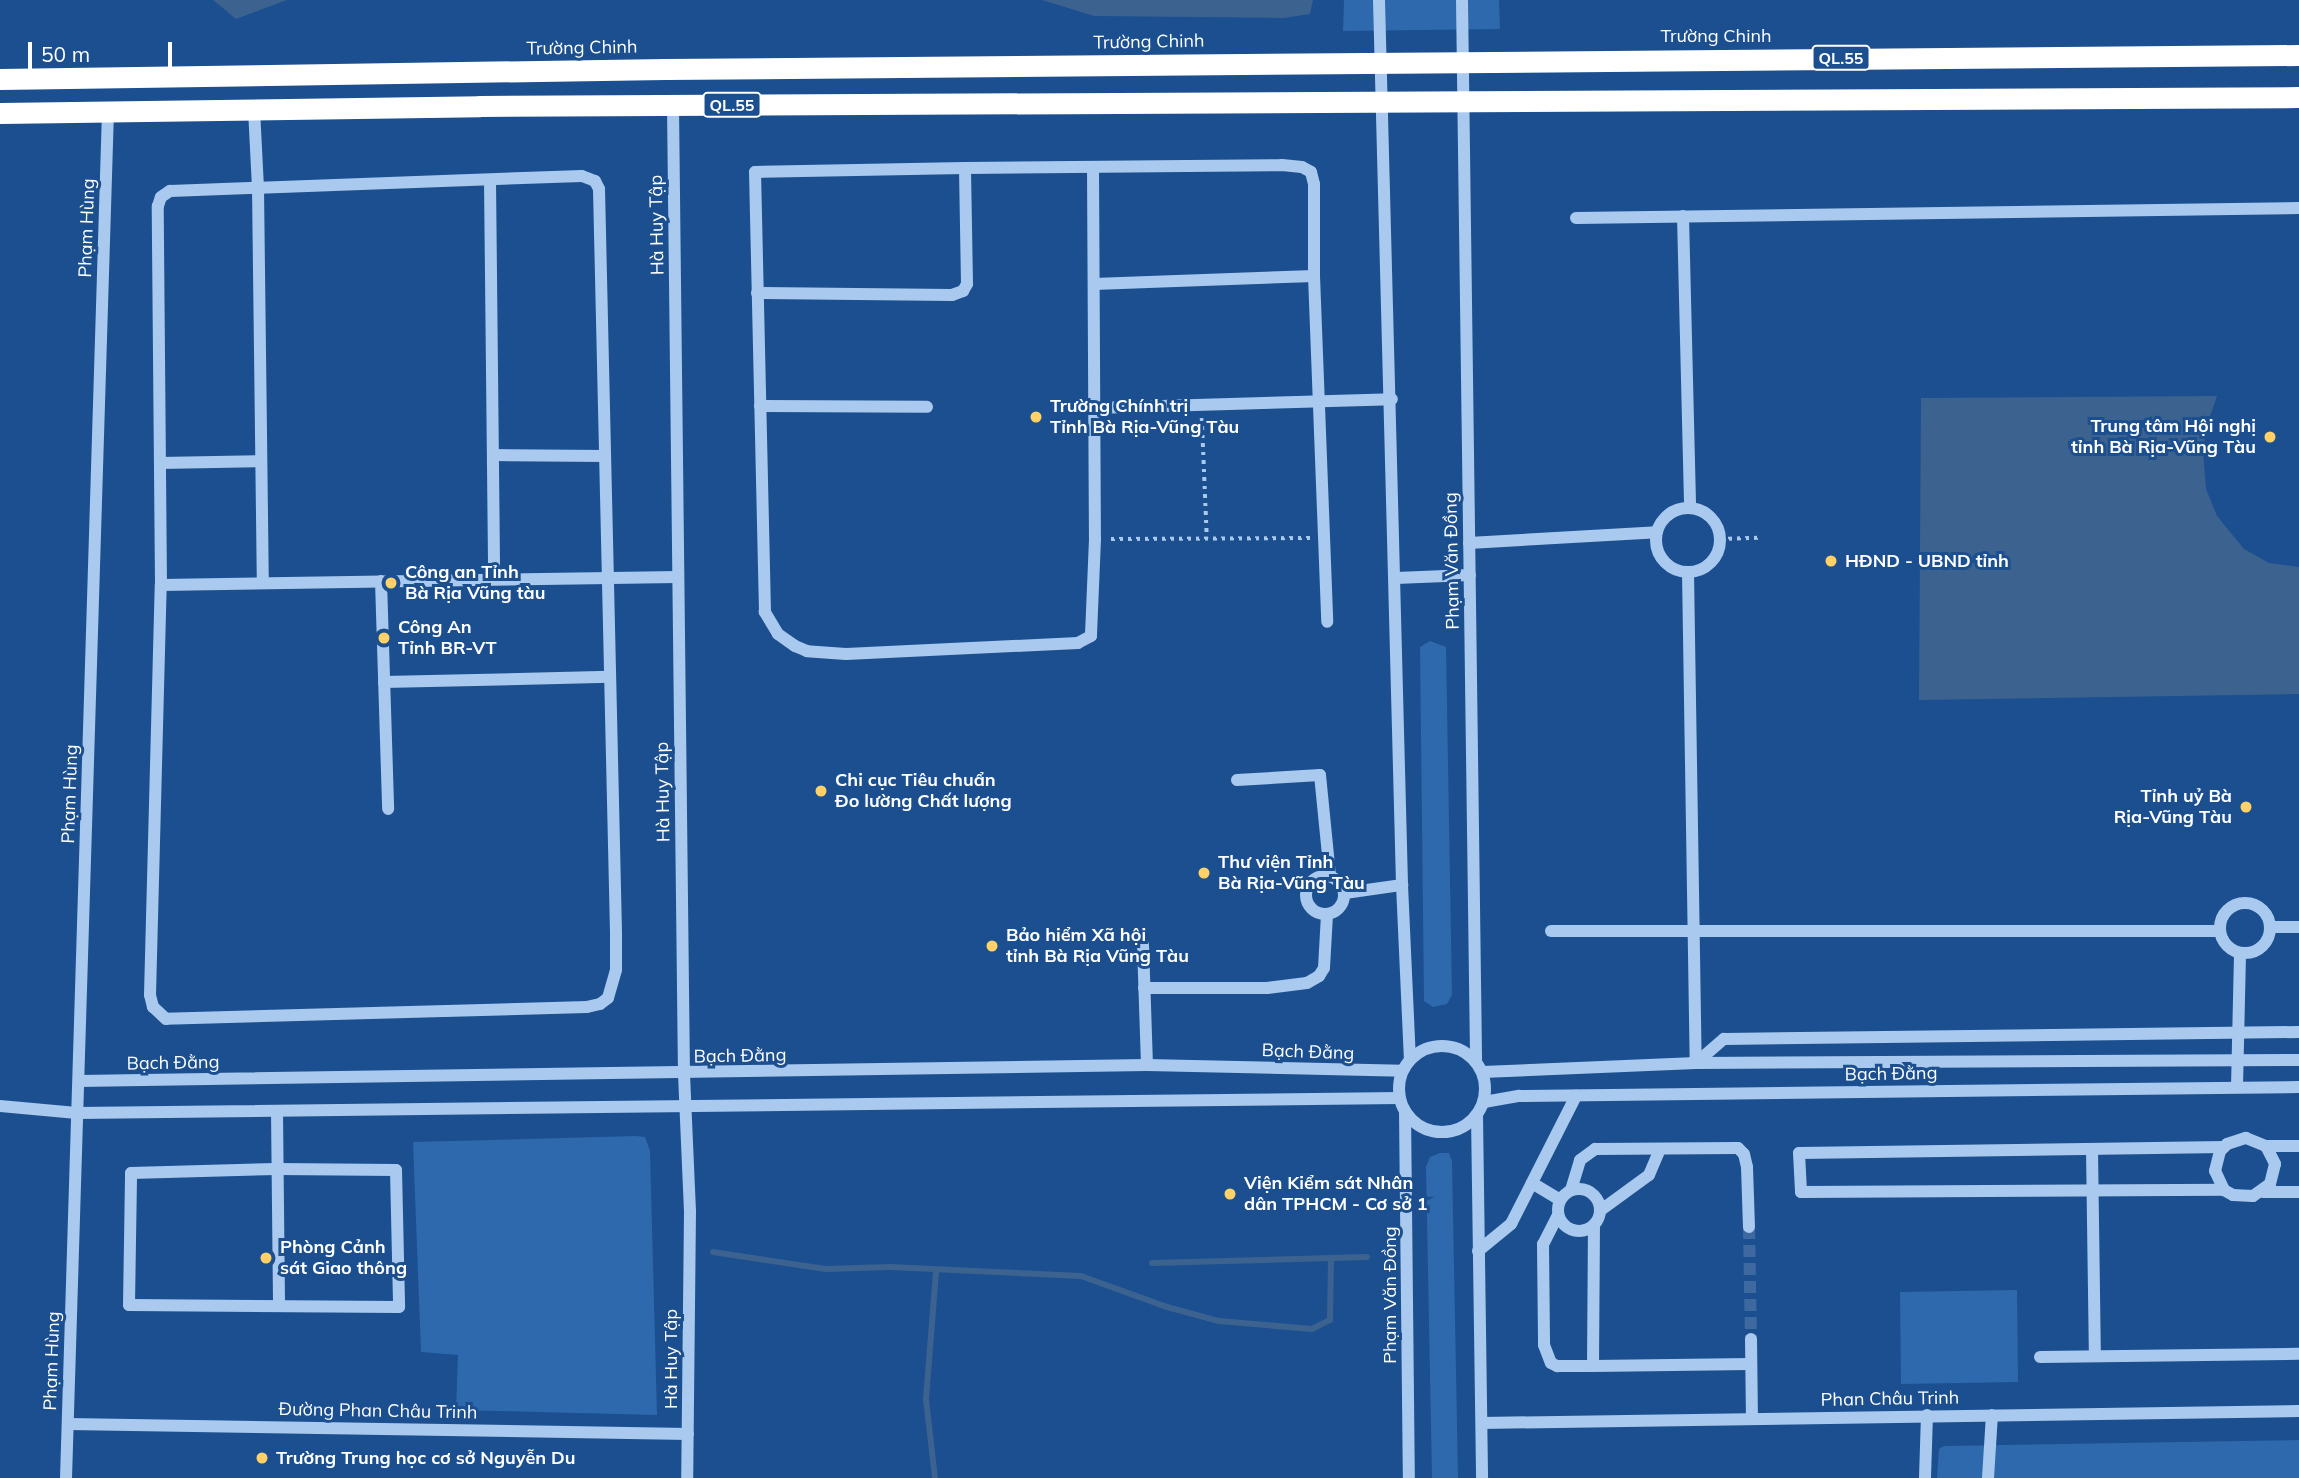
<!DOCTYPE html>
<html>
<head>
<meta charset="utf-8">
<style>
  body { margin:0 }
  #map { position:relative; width:2299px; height:1478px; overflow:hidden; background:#1b4f8f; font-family:Mulish,sans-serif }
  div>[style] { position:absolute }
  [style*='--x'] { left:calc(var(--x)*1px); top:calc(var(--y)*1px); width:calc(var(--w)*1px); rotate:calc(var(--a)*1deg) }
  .green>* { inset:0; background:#2e69ad }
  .water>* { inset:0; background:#3c6290 }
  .stream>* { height:6px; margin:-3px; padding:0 3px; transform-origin:3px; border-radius:3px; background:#3c6290 }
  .minor-tunnel>* { height:12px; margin-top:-6px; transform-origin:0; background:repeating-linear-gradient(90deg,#3d69a0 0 12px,transparent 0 18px) }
  .path>* { height:3.5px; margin-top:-1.75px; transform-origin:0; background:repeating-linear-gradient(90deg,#a9c9ee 0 3.5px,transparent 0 8.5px) }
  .minor>* { height:12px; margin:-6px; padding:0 6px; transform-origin:6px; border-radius:6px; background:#a9c9ee }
  .minor>.ring { margin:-6px; padding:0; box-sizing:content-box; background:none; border:12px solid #a9c9ee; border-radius:50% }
  .highway>* { height:21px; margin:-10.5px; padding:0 10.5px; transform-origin:10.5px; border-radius:10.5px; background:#fff }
  .dots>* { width:19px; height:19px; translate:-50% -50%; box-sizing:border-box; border:4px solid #1b4f8f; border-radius:50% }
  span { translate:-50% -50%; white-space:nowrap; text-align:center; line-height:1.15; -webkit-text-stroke:6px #1b4f8f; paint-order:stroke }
  .shield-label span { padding:2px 5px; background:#1b4f8f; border:2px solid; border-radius:5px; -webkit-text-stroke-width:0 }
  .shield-label { font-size:16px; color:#fff; font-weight:700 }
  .street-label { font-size:18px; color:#fff }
  .poi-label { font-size:18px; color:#fff; font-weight:700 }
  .left { translate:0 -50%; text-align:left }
  .right { translate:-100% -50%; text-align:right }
  .scale { position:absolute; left:28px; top:42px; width:144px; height:32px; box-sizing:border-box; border:4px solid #fff; border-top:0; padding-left:9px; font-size:21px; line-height:24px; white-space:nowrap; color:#fff; -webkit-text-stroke:5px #1b4f8f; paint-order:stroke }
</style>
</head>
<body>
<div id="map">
  <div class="green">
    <i style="clip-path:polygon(1344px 0,1499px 0,1500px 29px,1343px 31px)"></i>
    <i style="clip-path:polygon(1430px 641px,1446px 647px,1452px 995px,1447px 1004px,1433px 1007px,1424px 1001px,1420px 647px)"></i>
    <i style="clip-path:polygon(636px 1136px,645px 1137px,650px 1151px,657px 1415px,456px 1410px,458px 1355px,421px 1352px,413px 1142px)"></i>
    <i style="clip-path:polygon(1440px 1153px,1449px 1153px,1452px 1161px,1458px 1478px,1432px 1478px,1426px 1167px,1430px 1157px)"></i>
    <i style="clip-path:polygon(2017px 1290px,2018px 1382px,1901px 1384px,1900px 1292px)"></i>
    <i style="clip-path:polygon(2299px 1440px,2299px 1478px,1937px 1478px,1939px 1449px,1944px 1446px)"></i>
  </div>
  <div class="water">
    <i style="clip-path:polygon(213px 0,287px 0,236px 19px)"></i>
    <i style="clip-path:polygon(1042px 0,1313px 0,1310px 14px,1284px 18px,1094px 16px)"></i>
    <i style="clip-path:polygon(2217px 396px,2206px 428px,2203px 451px,2206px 489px,2217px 516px,2244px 549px,2269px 563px,2299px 567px,2299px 694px,1919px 700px,1921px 398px)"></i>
  </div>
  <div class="stream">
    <i style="--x:713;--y:1252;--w:114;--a:8.6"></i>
    <i style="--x:826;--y:1269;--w:64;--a:-1.8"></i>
    <i style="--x:890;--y:1267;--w:191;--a:2.7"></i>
    <i style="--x:1081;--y:1276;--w:91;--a:19.8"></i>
    <i style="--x:1167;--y:1307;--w:54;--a:15.1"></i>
    <i style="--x:1219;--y:1321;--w:93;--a:4.9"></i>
    <i style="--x:1312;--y:1329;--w:20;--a:-27"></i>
    <i style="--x:1330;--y:1320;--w:61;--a:-89.1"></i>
    <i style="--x:1152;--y:1263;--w:215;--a:-1.6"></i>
    <i style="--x:935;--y:1478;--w:80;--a:-96.5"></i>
    <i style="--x:926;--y:1399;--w:128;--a:-85.5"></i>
  </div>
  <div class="minor-tunnel">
    <i style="--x:1749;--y:1227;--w:112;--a:89"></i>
  </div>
  <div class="path">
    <i style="--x:1202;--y:418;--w:120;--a:87.6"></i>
    <i style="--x:1111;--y:539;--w:199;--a:-0.3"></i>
    <i style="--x:1720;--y:539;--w:38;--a:-2"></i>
  </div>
  <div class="minor">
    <i style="--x:1379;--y:0;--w:885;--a:88.51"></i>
    <i style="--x:1402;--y:885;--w:174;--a:87.4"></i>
    <i style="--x:1462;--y:0;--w:1060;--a:89.24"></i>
    <i style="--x:673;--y:106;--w:968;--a:89.35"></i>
    <i style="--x:684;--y:1074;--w:137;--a:87.5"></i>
    <i style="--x:690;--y:1211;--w:267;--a:90.6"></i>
    <i style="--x:254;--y:109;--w:79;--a:87.1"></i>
    <i style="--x:258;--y:188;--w:395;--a:89.3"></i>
    <i style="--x:1093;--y:167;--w:372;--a:89.7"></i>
    <i style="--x:1095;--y:539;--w:97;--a:92.4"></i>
    <i style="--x:1091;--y:636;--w:15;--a:152"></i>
    <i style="--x:1078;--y:643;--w:232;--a:177.3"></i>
    <i style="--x:846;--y:654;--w:39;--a:-176"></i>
    <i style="--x:807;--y:651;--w:13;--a:-157"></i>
    <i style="--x:795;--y:646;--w:21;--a:-145"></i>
    <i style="--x:778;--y:634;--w:26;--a:-121"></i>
    <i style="--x:765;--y:612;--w:440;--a:-91.3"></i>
    <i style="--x:755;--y:172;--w:210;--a:-1.1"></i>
    <i style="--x:965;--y:168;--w:317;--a:-0.5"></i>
    <i style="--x:1282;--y:165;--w:20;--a:6"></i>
    <i style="--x:1302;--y:167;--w:10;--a:29"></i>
    <i style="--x:1311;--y:172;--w:12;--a:76"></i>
    <i style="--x:1314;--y:184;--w:92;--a:90"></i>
    <i style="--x:1314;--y:276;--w:346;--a:87.8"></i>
    <i style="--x:582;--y:176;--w:14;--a:21"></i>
    <i style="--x:595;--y:181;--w:9;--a:63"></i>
    <i style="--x:599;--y:189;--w:745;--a:88.69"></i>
    <i style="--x:616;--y:934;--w:36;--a:90"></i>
    <i style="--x:616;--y:970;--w:29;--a:106"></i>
    <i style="--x:608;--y:998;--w:10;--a:143"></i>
    <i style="--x:600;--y:1004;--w:13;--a:167"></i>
    <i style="--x:587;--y:1007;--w:421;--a:178.4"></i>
    <i style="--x:166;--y:1019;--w:18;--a:-137"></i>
    <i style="--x:153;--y:1007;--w:12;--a:-104"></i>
    <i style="--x:150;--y:995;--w:410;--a:-88.5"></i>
    <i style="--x:161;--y:585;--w:379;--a:-90.5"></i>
    <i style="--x:158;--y:206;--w:9;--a:-72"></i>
    <i style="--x:161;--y:197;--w:11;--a:-34"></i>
    <i style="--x:170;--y:191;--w:412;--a:-2.1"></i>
    <i style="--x:490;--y:180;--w:399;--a:89.4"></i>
    <i style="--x:1683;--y:216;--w:292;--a:88.6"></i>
    <i style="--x:1576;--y:218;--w:723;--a:-0.79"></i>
    <i style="--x:1094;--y:284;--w:220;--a:-2.1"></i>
    <i style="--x:757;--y:293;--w:195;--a:0.6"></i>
    <i style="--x:952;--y:295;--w:12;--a:-20"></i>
    <i style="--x:963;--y:291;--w:8;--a:-60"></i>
    <i style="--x:967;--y:284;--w:116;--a:-91"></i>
    <i style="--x:760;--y:406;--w:167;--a:0.3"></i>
    <i style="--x:1094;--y:408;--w:298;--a:-1.7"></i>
    <i style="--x:493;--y:455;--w:112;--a:0.5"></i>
    <i style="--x:160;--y:463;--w:101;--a:-1.1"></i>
    <i class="ring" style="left:1656px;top:508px;width:52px;height:52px"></i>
    <i style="--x:1469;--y:543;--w:188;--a:-3.3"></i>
    <i style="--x:1688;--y:572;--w:491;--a:89.1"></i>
    <i style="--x:1396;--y:578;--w:74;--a:-2.3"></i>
    <i style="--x:381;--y:581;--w:228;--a:88.2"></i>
    <i style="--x:161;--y:585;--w:517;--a:-0.89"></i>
    <i style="--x:384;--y:682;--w:226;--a:-1.3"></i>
    <i style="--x:1237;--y:780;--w:83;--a:-3.4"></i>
    <i style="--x:1320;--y:775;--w:101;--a:84.3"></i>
    <i class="ring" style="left:1306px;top:876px;width:26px;height:26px"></i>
    <i style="--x:1345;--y:893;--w:58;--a:-8"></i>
    <i class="ring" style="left:2220px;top:903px;width:38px;height:38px"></i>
    <i style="--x:2270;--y:927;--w:29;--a:0"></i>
    <i style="--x:1551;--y:931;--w:668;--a:0"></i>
    <i style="--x:1143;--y:945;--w:120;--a:88.1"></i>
    <i style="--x:1144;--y:988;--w:123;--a:0"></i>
    <i style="--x:1267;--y:988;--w:40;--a:-7.1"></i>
    <i style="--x:1307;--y:983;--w:14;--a:-30"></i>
    <i style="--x:1319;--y:976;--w:9;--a:-58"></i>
    <i style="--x:1324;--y:968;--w:53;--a:-86.8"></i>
    <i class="ring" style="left:1399px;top:1046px;width:74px;height:74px"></i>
    <i style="--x:1696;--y:1063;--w:37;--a:-41"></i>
    <i style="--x:1724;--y:1039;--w:575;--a:-0.7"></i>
    <i style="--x:1483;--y:1072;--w:213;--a:-2.4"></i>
    <i style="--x:1696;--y:1063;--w:603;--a:-0.29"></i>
    <i style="--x:79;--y:1081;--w:1068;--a:-0.86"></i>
    <i style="--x:1147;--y:1065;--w:255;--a:1.3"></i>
    <i style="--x:2237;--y:1087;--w:134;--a:-88.7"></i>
    <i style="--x:1484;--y:1102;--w:36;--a:-10"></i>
    <i style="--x:1519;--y:1096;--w:780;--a:-0.66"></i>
    <i style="--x:0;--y:1106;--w:77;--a:5.2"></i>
    <i style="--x:77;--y:1113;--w:1323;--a:-0.65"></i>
    <i style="--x:277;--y:1111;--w:195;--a:89.4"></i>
    <i style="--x:1405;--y:1111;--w:367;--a:89.4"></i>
    <i style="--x:1477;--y:1115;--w:363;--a:89.2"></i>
    <i style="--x:2266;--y:1146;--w:20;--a:63"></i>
    <i style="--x:2275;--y:1164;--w:21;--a:104"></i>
    <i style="--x:2270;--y:1184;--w:21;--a:145"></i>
    <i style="--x:2253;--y:1196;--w:20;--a:-177"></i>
    <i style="--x:2233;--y:1195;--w:10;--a:-151"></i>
    <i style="--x:2224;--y:1190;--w:21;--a:-115"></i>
    <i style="--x:2215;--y:1171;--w:21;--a:-76"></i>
    <i style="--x:2220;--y:1151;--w:10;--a:-45"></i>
    <i style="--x:2227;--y:1144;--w:20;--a:-18"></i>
    <i style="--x:2246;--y:1138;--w:22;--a:22"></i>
    <i style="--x:2266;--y:1146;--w:33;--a:0"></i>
    <i style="--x:2224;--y:1147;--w:425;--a:179.2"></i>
    <i style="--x:1799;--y:1153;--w:39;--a:87"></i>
    <i style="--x:1801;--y:1192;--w:423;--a:-0.3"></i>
    <i style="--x:2092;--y:1149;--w:207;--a:89.2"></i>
    <i style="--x:277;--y:1169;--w:119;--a:0.5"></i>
    <i style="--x:396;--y:1170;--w:137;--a:88.7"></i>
    <i style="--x:399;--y:1307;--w:270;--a:-179.6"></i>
    <i style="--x:129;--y:1305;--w:132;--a:-89.1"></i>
    <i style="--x:131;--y:1173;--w:146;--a:-1.6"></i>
    <i style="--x:1532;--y:1183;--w:33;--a:31"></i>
    <i class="ring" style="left:1558px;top:1189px;width:30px;height:30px"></i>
    <i style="--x:1571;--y:1190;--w:31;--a:-73"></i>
    <i style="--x:1580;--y:1160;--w:19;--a:-36"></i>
    <i style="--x:1595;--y:1149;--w:143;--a:-0.4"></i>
    <i style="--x:1738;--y:1148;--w:8;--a:45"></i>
    <i style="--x:1744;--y:1154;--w:13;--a:77"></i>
    <i style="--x:1747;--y:1167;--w:60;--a:88.1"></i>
    <i style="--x:2263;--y:1192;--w:36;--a:0"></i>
    <i style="--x:1601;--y:1210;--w:59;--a:-36.1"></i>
    <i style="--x:1649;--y:1175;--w:28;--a:-67"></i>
    <i style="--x:1558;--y:1215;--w:33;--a:117"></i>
    <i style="--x:1543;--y:1244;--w:101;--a:89.4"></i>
    <i style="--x:1544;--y:1345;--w:19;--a:69"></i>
    <i style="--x:1551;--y:1363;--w:7;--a:27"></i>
    <i style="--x:1557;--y:1366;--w:36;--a:0"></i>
    <i style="--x:1593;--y:1366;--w:158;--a:-0.7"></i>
    <i style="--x:1478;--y:1251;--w:43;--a:-39.3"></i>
    <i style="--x:1511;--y:1224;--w:144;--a:-63.1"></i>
    <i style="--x:1751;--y:1339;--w:79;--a:89.3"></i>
    <i style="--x:2040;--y:1357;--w:259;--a:-0.7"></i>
    <i style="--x:1593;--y:1366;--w:140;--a:-89.6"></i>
    <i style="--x:1482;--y:1423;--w:817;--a:-0.84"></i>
    <i style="--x:68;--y:1424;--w:620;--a:0.92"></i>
    <i style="--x:66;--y:1478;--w:1367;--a:-88.24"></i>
    <i style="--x:1925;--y:1478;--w:63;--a:-88.2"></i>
    <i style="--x:1988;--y:1478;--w:63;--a:-86.4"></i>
  </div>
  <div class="highway">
    <i style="--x:0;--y:79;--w:665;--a:-0.86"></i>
    <i style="--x:665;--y:69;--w:1634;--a:-0.49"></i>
    <i style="--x:0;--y:113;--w:480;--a:-0.8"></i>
    <i style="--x:480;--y:106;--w:1819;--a:-0.28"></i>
  </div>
  <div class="dots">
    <i style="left:1036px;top:417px;background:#ffd166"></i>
    <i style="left:2270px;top:437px;background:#ffd166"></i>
    <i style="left:1831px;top:561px;background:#ffd166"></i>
    <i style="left:391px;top:583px;background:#ffd166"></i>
    <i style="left:384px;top:638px;background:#ffd166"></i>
    <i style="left:821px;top:791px;background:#ffd166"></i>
    <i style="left:2246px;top:807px;background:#ffd166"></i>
    <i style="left:1204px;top:873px;background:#ffd166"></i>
    <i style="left:992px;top:946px;background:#ffd166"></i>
    <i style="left:1230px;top:1194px;background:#ffd166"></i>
    <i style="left:266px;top:1258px;background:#ffd166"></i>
    <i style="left:262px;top:1458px;background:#ffd166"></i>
  </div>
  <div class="shield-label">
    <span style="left:1841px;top:58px">QL.55</span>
    <span style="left:732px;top:105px">QL.55</span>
  </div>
  <div class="street-label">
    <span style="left:1716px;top:36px">Trường Chinh</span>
    <span style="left:1149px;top:42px;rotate:-1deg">Trường Chinh</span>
    <span style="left:582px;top:48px;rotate:-1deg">Trường Chinh</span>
    <span style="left:657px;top:225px;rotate:-91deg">Hà Huy Tập</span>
    <span style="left:87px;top:228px;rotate:-88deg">Phạm Hùng</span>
    <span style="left:1452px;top:561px;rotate:-91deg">Phạm Văn Đồng</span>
    <span style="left:663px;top:792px;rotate:-91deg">Hà Huy Tập</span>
    <span style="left:70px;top:794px;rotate:-88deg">Phạm Hùng</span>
    <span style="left:1308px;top:1052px;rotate:2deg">Bạch Đằng</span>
    <span style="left:740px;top:1056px;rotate:-1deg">Bạch Đằng</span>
    <span style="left:173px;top:1063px;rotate:-1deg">Bạch Đằng</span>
    <span style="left:1891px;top:1074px;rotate:-1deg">Bạch Đằng</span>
    <span style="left:1390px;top:1295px;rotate:-90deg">Phạm Văn Đồng</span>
    <span style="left:671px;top:1359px;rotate:-90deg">Hà Huy Tập</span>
    <span style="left:52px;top:1361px;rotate:-88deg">Phạm Hùng</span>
    <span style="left:1890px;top:1399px;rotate:-1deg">Phan Châu Trinh</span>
    <span style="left:378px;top:1411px;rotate:1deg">Đường Phan Châu Trinh</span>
  </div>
  <div class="poi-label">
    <span class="left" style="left:1050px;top:417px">Trường Chính trị<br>Tỉnh Bà Rịa-Vũng Tàu</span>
    <span class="right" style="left:2256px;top:437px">Trung tâm Hội nghị<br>tỉnh Bà Rịa-Vũng Tàu</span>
    <span class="left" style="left:1845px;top:561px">HĐND - UBND tỉnh</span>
    <span class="left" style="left:405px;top:583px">Công an Tỉnh<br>Bà Rịa Vũng tàu</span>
    <span class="left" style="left:398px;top:638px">Công An<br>Tỉnh BR-VT</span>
    <span class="left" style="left:835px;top:791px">Chi cục Tiêu chuẩn<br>Đo lường Chất lượng</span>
    <span class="right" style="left:2232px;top:807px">Tỉnh uỷ Bà<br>Rịa-Vũng Tàu</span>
    <span class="left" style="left:1218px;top:873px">Thư viện Tỉnh<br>Bà Rịa-Vũng Tàu</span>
    <span class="left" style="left:1006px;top:946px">Bảo hiểm Xã hội<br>tỉnh Bà Rịa Vũng Tàu</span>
    <span class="left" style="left:1244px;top:1194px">Viện Kiểm sát Nhân<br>dân TPHCM - Cơ sở 1</span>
    <span class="left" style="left:280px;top:1258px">Phòng Cảnh<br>sát Giao thông</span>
    <span class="left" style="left:276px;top:1458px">Trường Trung học cơ sở Nguyễn Du</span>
  </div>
  <div class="scale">50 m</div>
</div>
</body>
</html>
